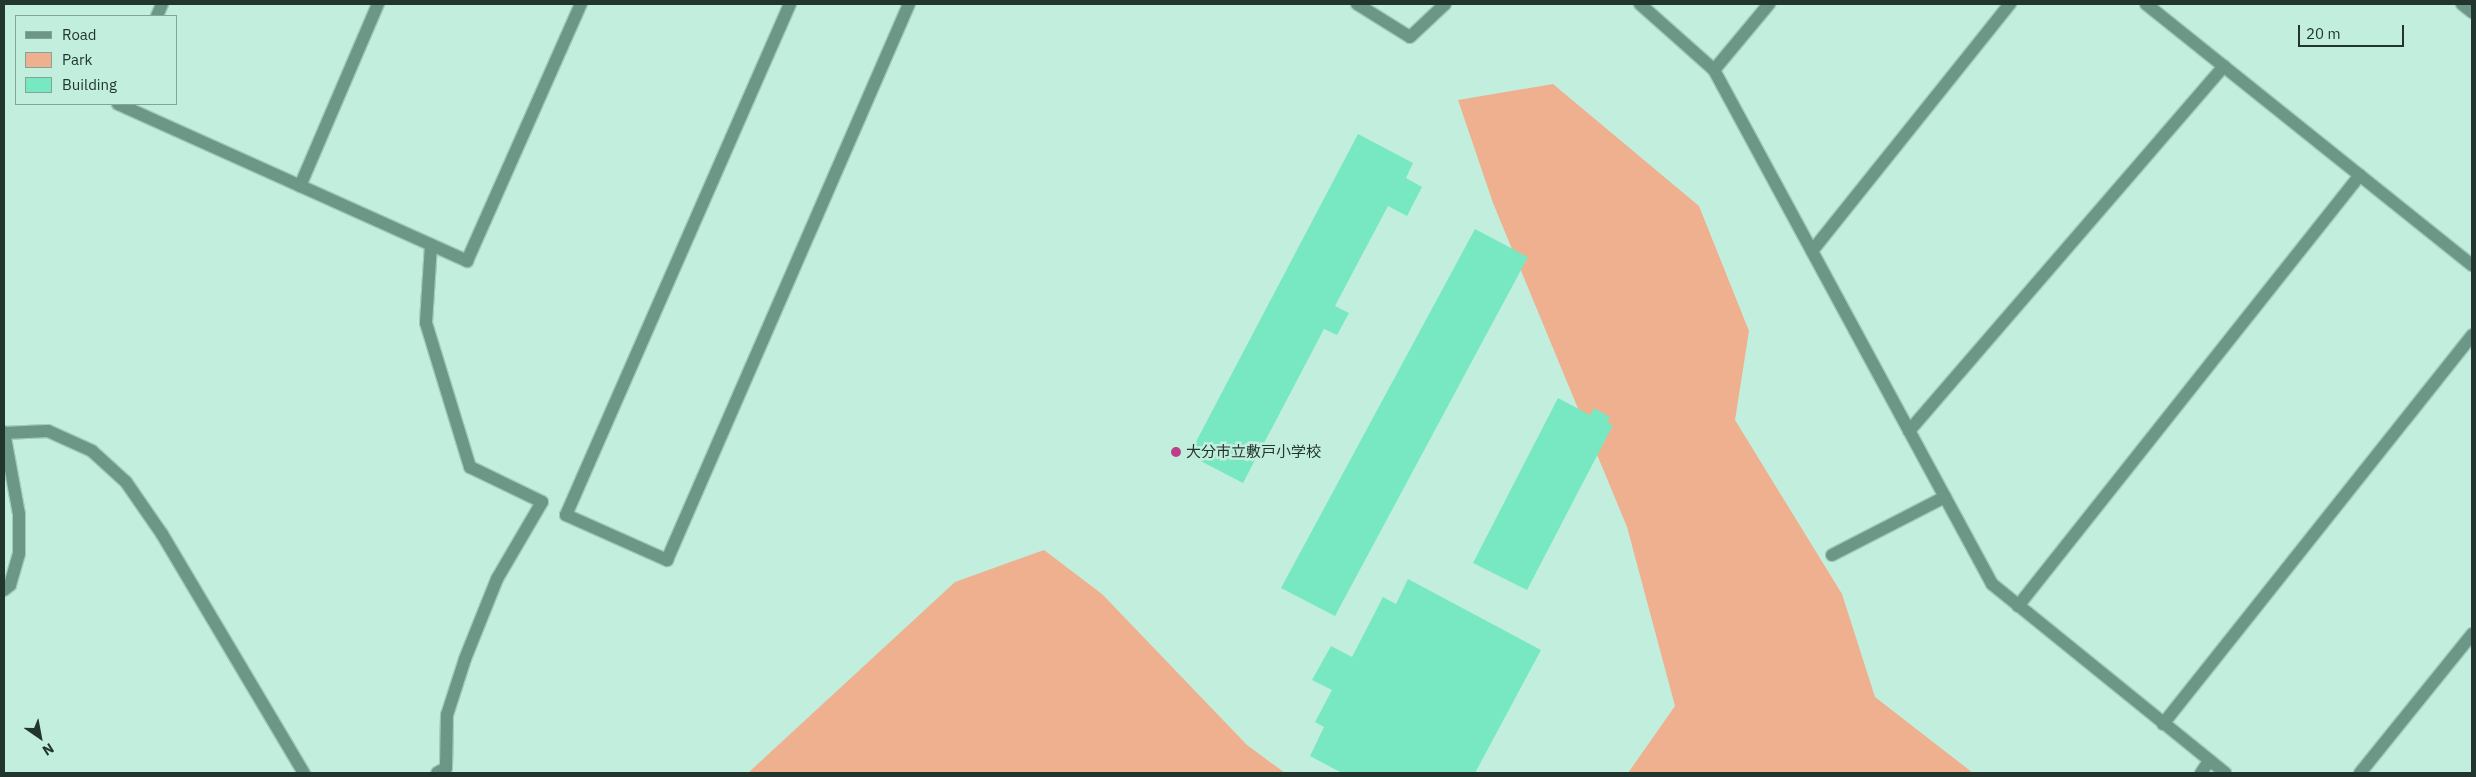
<!DOCTYPE html>
<html>
<head>
<meta charset="utf-8">
<style>
  body { margin:0 }
  #map { position:relative; width:2476px; height:777px; overflow:hidden; background:#c2efdd; font-family:"IBM Plex Sans","Noto Sans JP",sans-serif }
  div>[style] { position:absolute }
  [style*='--x'] { left:calc(var(--x)*1px); top:calc(var(--y)*1px); width:calc(var(--w)*1px); rotate:calc(var(--a)*1deg) }
  .green>* { inset:0; background:#efb08f }
  .building>* { inset:0; background:#77e8c1 }
  .roads { filter:drop-shadow(1px 0 #a2caba) drop-shadow(-1px 0 #a2caba) drop-shadow(0 1px #a2caba) drop-shadow(0 -1px #a2caba) }
  .minor>* { height:12px; margin:-6px; padding:0 6px; transform-origin:6px; border-radius:6px; background:#6c9787 }
  .dots>* { width:14px; height:14px; translate:-50% -50%; box-sizing:border-box; border:2px solid #c2efdd; border-radius:50% }
  span { translate:-50% -50%; white-space:nowrap; text-align:center; line-height:1.15; -webkit-text-stroke:5px #c2efdd; paint-order:stroke }
  .poi-label { font-size:15px; color:#23352f }
  .left { translate:0 -50%; text-align:left }
  .frame { position:absolute; inset:0; border:5px solid #23352f; pointer-events:none }
  .legend { position:absolute; left:15px; top:15px; width:162px; height:90px; box-sizing:border-box; background:#c2efdd; border:1px solid #82a597; margin:0; padding:6px 9px; list-style:none; font-size:15px; color:#23352f }
  .legend li { display:flex; align-items:center; gap:10px; height:25px }
  .legend b { width:25px; border:1px solid #82a597 }
  .north { position:absolute; left:15px; top:712px; width:50px; height:50px; -webkit-text-stroke:4px #c2efdd; paint-order:stroke; rotate:147deg; font-size:14px; font-weight:700; line-height:20px; text-align:center; color:#23352f }
  .north::after { content:''; display:block; margin:auto; width:18px; height:22px; background:#23352f; clip-path:polygon(50% 0,100% 100%,50% 72%,0 100%) }
  .scale { position:absolute; left:2298px; top:25px; width:106px; height:22px; box-sizing:border-box; border:2px solid #23352f; border-top:0; padding-left:6px; font-size:15px; line-height:18px; white-space:nowrap; color:#23352f; -webkit-text-stroke:4px #c2efdd; paint-order:stroke }
</style>
</head>
<body>
<div id="map">
  <div class="green">
    <i style="clip-path:polygon(1553px 84px,1699px 206px,1749px 331px,1735px 420px,1842px 594px,1875px 697px,1973px 773px,1628px 773px,1675px 706px,1627px 527px,1493px 203px,1458px 100px)"></i>
    <i style="clip-path:polygon(1044px 550px,1102px 594px,1247px 745px,1285px 773px,748px 773px,955px 582px)"></i>
  </div>
  <div class="building">
    <i style="clip-path:polygon(1358px 134px,1413px 163px,1406px 178px,1422px 187px,1407px 216px,1388px 206px,1335px 306px,1349px 313px,1337px 335px,1324px 329px,1243px 483px,1189px 455px)"></i>
    <i style="clip-path:polygon(1475px 229px,1528px 257px,1335px 616px,1281px 588px)"></i>
    <i style="clip-path:polygon(1558px 398px,1590px 415px,1594px 408px,1610px 417px,1607px 422px,1613px 425px,1527px 590px,1473px 563px)"></i>
    <i style="clip-path:polygon(1408px 579px,1541px 650px,1475px 773px,1342px 773px,1310px 756px,1324px 727px,1315px 722px,1332px 690px,1312px 680px,1331px 646px,1352px 657px,1383px 597px,1396px 604px)"></i>
  </div>
  <div class="roads">
    <div class="minor">
      <i style="--x:790;--y:4;--w:558;--a:113.67"></i>
      <i style="--x:566;--y:515;--w:111;--a:24"></i>
      <i style="--x:667;--y:560;--w:606;--a:-66.48"></i>
      <i style="--x:1357;--y:4;--w:62;--a:31.9"></i>
      <i style="--x:1410;--y:37;--w:48;--a:-43.3"></i>
      <i style="--x:1640;--y:4;--w:99;--a:41.7"></i>
      <i style="--x:1714;--y:70;--w:584;--a:61.59"></i>
      <i style="--x:1992;--y:584;--w:300;--a:39"></i>
      <i style="--x:2146;--y:4;--w:418;--a:38.7"></i>
      <i style="--x:2462;--y:4;--w:13;--a:39"></i>
      <i style="--x:157;--y:16;--w:13;--a:-67"></i>
      <i style="--x:1714;--y:70;--w:86;--a:-50.2"></i>
      <i style="--x:118;--y:104;--w:383;--a:24.2"></i>
      <i style="--x:467;--y:261;--w:281;--a:-66.1"></i>
      <i style="--x:300;--y:186;--w:198;--a:-66.8"></i>
      <i style="--x:431;--y:245;--w:78;--a:93.7"></i>
      <i style="--x:426;--y:323;--w:151;--a:73"></i>
      <i style="--x:470;--y:467;--w:80;--a:25.9"></i>
      <i style="--x:542;--y:502;--w:89;--a:120.3"></i>
      <i style="--x:497;--y:579;--w:86;--a:111.8"></i>
      <i style="--x:465;--y:659;--w:59;--a:107.8"></i>
      <i style="--x:447;--y:715;--w:53;--a:91.1"></i>
      <i style="--x:446;--y:768;--w:10;--a:151"></i>
      <i style="--x:1812;--y:251;--w:317;--a:-51.3"></i>
      <i style="--x:1909;--y:431;--w:482;--a:-49.2"></i>
      <i style="--x:4;--y:433;--w:44;--a:-2.6"></i>
      <i style="--x:48;--y:431;--w:48;--a:24.4"></i>
      <i style="--x:92;--y:451;--w:46;--a:42.4"></i>
      <i style="--x:126;--y:482;--w:63;--a:55.3"></i>
      <i style="--x:162;--y:534;--w:278;--a:59.3"></i>
      <i style="--x:1832;--y:555;--w:127;--a:-27.2"></i>
      <i style="--x:4;--y:590;--w:8;--a:-40"></i>
      <i style="--x:10;--y:585;--w:32;--a:-74"></i>
      <i style="--x:19;--y:554;--w:40;--a:-90"></i>
      <i style="--x:19;--y:514;--w:83;--a:-100.4"></i>
      <i style="--x:2018;--y:606;--w:550;--a:-51.57"></i>
      <i style="--x:2163;--y:724;--w:497;--a:-51.5"></i>
      <i style="--x:2201;--y:773;--w:14;--a:-56"></i>
      <i style="--x:2360;--y:773;--w:179;--a:-51.1"></i>
    </div>
  </div>
  <div class="dots">
    <i style="left:1176px;top:452px;background:#bf3e88"></i>
  </div>
  <div class="poi-label">
    <span class="left" style="left:1186px;top:452px">大分市立敷戸小学校</span>
  </div>
  <div class="frame"></div>
  <ul class="legend">
  <li><b style="height:6px;background:#6c9787"></b>Road</li>
  <li><b style="height:14px;background:#efb08f"></b>Park</li>
  <li><b style="height:14px;background:#77e8c1"></b>Building</li>
  </ul>
  <div class="north">N</div>
  <div class="scale">20 m</div>
</div>
</body>
</html>
